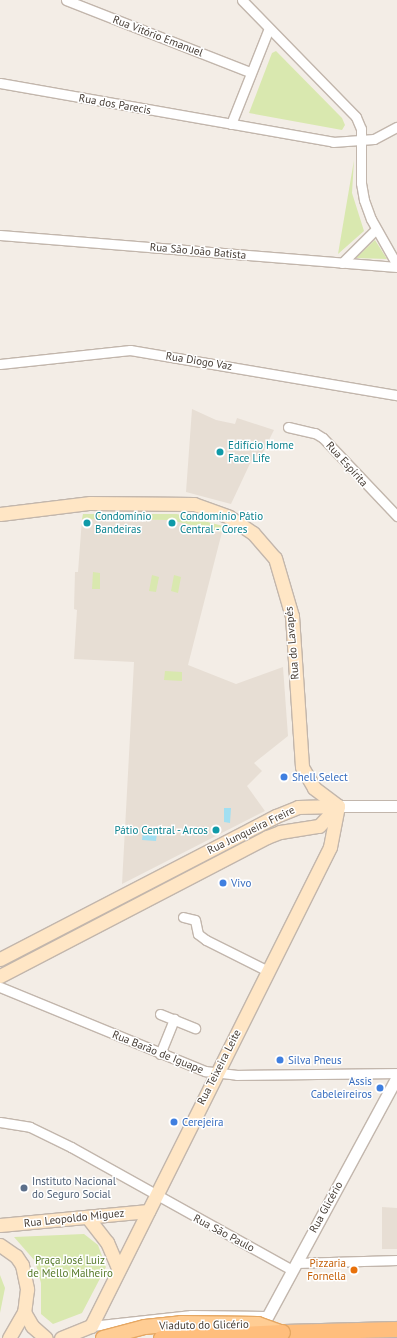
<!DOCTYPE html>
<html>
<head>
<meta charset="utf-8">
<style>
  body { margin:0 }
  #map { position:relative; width:397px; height:1338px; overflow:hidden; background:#f3ede6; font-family:"PT Sans",sans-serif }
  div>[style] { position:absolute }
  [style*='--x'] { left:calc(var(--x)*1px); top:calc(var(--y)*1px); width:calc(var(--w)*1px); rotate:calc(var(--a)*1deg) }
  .residential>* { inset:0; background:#e7ded4 }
  .green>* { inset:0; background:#d9e8af }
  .water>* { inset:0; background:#a2dff1 }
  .roads { filter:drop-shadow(1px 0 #c2b6ac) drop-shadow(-1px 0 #c2b6ac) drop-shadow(0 1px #c2b6ac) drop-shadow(0 -1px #c2b6ac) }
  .minor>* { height:9px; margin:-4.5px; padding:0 4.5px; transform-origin:4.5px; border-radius:4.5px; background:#fff }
  .tertiary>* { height:11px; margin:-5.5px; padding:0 5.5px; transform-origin:5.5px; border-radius:5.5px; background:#fff }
  .secondary>* { height:13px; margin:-6.5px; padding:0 6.5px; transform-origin:6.5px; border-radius:6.5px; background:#ffe6c5 }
  .trunk>* { height:15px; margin:-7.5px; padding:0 7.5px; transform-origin:7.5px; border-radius:7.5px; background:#ffbe7d }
  .bridges { filter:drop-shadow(1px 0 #e5a763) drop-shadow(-1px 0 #e5a763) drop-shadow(0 1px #e5a763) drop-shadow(0 -1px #e5a763) }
  .primary-bridge>* { height:14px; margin:-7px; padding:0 7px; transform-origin:7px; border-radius:7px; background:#ffcd94 }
  .trunk-bridge>* { height:15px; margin:-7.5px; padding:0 7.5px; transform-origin:7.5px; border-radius:7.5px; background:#ffbe7d }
  .dots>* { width:11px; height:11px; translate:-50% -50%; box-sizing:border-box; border:2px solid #fff; border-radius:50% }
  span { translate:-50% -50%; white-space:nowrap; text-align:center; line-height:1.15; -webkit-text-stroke:3px #fff; paint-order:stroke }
  .street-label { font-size:11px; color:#463d35 }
  .culture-label { font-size:11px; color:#0d838f }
  .left { translate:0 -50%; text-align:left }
  .right { translate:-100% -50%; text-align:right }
  .shop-label { font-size:11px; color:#366cbe }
  .service-label { font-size:11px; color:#4e5e75 }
  .park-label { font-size:11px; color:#557928 }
  .food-label { font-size:11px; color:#c56008 }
</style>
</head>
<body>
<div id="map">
  <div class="residential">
    <i style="clip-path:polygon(192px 409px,216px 420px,235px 424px,237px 418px,274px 430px,260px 458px,254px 455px,231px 504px,186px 492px)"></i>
    <i style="clip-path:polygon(82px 519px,169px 520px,222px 532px,188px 665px,236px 684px,283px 667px,288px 736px,254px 763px,262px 771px,247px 786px,265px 811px,122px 884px,134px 662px,74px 659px,77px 610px,74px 609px,75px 572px,78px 572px)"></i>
    <i style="clip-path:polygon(382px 1207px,397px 1208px,397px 1249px,382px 1249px)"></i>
  </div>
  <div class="green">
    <i style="clip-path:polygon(276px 51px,342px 118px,345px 125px,342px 130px,249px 113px,272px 53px)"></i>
    <i style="clip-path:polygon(354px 160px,352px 193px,364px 231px,338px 254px)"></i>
    <i style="clip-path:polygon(375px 240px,387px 259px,356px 258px)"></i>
    <i style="clip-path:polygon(83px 514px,177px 514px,223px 526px,222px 532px,169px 520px,82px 519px)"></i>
    <i style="clip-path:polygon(93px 572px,100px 573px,100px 589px,92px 589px)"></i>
    <i style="clip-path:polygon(152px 575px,159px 577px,156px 592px,149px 591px)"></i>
    <i style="clip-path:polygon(174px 575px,181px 577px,178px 593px,171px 591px)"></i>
    <i style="clip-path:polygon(165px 671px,182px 672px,182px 681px,164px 680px)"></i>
    <i style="clip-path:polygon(84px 1234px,98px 1245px,106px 1267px,82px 1313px,53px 1324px,41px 1314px,41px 1283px,35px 1261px,14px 1237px)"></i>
    <i style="clip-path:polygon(0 1275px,5px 1288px,0 1313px)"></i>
  </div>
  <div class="water">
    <i style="clip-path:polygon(224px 808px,231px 808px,230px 823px,224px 822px)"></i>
    <i style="clip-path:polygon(143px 832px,157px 833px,156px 841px,142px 840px)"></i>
  </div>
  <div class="roads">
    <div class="minor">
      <i style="--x:66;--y:0;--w:198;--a:21.4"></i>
      <i style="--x:242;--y:0;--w:163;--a:45.7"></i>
      <i style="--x:356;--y:117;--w:13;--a:67"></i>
      <i style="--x:361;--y:129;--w:54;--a:90"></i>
      <i style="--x:361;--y:183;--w:17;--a:80"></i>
      <i style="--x:364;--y:200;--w:20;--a:70"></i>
      <i style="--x:371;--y:219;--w:53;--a:60.5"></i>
      <i style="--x:0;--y:83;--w:338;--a:10"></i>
      <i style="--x:333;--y:142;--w:41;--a:-4.2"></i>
      <i style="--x:374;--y:139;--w:26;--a:-28"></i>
      <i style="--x:231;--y:124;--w:103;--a:-68.4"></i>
      <i style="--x:0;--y:235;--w:398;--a:4.6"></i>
      <i style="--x:342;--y:263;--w:48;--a:-45"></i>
      <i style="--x:0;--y:364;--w:131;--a:-6.1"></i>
      <i style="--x:130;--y:350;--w:271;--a:9.6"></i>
      <i style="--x:288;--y:427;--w:28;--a:13"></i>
      <i style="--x:315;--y:433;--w:9;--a:32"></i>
      <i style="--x:323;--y:438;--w:108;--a:46.5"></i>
      <i style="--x:183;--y:917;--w:12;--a:14"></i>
      <i style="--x:195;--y:920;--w:14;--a:78"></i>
      <i style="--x:198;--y:934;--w:10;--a:37"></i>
      <i style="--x:206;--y:940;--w:69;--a:26.6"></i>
      <i style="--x:0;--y:987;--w:222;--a:22.3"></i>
      <i style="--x:205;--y:1071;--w:32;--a:7"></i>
      <i style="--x:237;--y:1075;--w:160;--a:-0.7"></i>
      <i style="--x:160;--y:1014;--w:38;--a:22"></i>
      <i style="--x:160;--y:1054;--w:38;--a:-68"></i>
      <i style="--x:0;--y:1122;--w:30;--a:9"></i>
      <i style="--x:30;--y:1127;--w:46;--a:26"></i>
      <i style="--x:71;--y:1147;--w:253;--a:29.1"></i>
      <i style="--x:296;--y:1263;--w:101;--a:-1.7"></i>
      <i style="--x:91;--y:1326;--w:101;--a:-6.3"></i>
      <i style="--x:191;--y:1315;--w:75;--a:0.8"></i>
    </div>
    <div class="tertiary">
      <i style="--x:338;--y:806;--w:59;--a:0"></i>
      <i style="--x:259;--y:1332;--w:290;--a:-61.6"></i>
    </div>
    <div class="secondary">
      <i style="--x:0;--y:514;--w:91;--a:-7"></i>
      <i style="--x:90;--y:503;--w:104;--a:0.6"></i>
      <i style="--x:194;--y:504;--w:37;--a:20"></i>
      <i style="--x:229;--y:517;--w:29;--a:34"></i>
      <i style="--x:253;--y:533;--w:33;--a:49"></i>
      <i style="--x:275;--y:558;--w:60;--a:73.7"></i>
      <i style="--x:292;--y:616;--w:151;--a:86.2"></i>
      <i style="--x:302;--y:767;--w:24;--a:60"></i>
      <i style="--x:314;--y:788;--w:30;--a:37"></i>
      <i style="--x:0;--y:959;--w:311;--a:-27.4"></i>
      <i style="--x:276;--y:816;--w:24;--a:-22"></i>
      <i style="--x:298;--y:807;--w:40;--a:-1.4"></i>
      <i style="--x:0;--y:976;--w:301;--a:-27.5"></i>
      <i style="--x:267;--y:837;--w:14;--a:-21"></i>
      <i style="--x:280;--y:832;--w:39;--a:-9"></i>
      <i style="--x:319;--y:826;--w:26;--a:-47"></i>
      <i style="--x:88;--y:1218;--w:31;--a:52"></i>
      <i style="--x:107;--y:1242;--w:28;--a:67"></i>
      <i style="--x:0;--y:1225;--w:149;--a:-5.4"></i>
      <i style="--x:0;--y:1245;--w:19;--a:35"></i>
      <i style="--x:16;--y:1256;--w:11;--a:56"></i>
      <i style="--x:22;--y:1265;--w:25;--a:78"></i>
      <i style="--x:27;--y:1289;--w:23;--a:97"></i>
      <i style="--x:24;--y:1312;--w:30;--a:120"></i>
      <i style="--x:24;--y:1312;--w:16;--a:60"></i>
      <i style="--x:32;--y:1326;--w:18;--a:41"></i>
      <i style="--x:61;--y:1338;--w:32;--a:-22"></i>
      <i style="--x:91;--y:1326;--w:535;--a:-63.48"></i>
      <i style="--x:330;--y:847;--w:42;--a:-79"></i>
    </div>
    <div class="trunk">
      <i style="--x:282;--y:1332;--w:115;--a:-1.5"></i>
    </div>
  </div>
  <div class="bridges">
    <div class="primary-bridge">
      <i style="--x:103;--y:1338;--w:43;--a:-14.7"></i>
      <i style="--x:145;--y:1327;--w:36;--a:-6"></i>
      <i style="--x:181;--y:1323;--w:77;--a:0.7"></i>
      <i style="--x:258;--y:1324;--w:23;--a:20"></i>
    </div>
    <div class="trunk-bridge">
      <i style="--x:161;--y:1338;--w:121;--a:-2.8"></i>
    </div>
  </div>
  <div class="dots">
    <i style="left:220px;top:452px;background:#0f9aa8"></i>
    <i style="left:87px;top:523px;background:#0f9aa8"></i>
    <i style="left:172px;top:523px;background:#0f9aa8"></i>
    <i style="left:284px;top:777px;background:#3f7fe0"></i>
    <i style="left:216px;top:830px;background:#0f9aa8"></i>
    <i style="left:223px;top:883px;background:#3f7fe0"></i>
    <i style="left:280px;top:1060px;background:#3f7fe0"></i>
    <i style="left:380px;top:1088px;background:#3f7fe0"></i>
    <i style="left:174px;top:1122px;background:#3f7fe0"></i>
    <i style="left:24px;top:1188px;background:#5c6f8a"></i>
    <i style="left:354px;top:1270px;background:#e8710a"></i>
  </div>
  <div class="street-label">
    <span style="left:158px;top:36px;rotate:21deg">Rua Vitório Emanuel</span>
    <span style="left:115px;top:104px;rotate:10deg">Rua dos Parecis</span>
    <span style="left:198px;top:251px;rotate:5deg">Rua São João Batista</span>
    <span style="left:199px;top:361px;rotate:9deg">Rua Diogo Vaz</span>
    <span style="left:347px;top:464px;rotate:48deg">Rua Espírita</span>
    <span style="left:292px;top:643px;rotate:-95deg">Rua do Lavapés</span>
    <span style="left:251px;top:830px;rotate:-26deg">Rua Junqueira Freire</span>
    <span style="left:158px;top:1052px;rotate:22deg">Rua Barão de Iguape</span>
    <span style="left:219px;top:1067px;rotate:-63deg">Rua Teixeira Leite</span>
    <span style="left:326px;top:1207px;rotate:-61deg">Rua Glicério</span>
    <span style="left:74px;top:1218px;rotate:-6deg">Rua Leopoldo Miguez</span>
    <span style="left:224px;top:1233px;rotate:28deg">Rua São Paulo</span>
    <span style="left:204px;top:1325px;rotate:-1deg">Viaduto do Glicério</span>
  </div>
  <div class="culture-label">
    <span class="left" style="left:228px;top:452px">Edifício Home<br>Face Life</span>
    <span class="left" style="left:95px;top:523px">Condomínio<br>Bandeiras</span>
    <span class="left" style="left:180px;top:523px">Condomínio Pátio<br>Central - Cores</span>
    <span class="right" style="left:208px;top:830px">Pátio Central - Arcos</span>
  </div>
  <div class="shop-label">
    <span class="left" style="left:292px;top:777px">Shell Select</span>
    <span class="left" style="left:231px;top:883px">Vivo</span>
    <span class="left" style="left:288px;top:1060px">Silva Pneus</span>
    <span class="right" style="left:372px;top:1088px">Assis<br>Cabeleireiros</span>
    <span class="left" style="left:182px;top:1122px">Cerejeira</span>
  </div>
  <div class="service-label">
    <span class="left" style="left:32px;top:1188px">Instituto Nacional<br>do Seguro Social</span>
  </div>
  <div class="park-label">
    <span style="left:70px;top:1267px">Praça José Luiz<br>de Mello Malheiro</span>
  </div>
  <div class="food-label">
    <span class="right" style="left:346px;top:1270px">Pizzaria<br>Fornella</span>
  </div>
</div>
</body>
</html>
